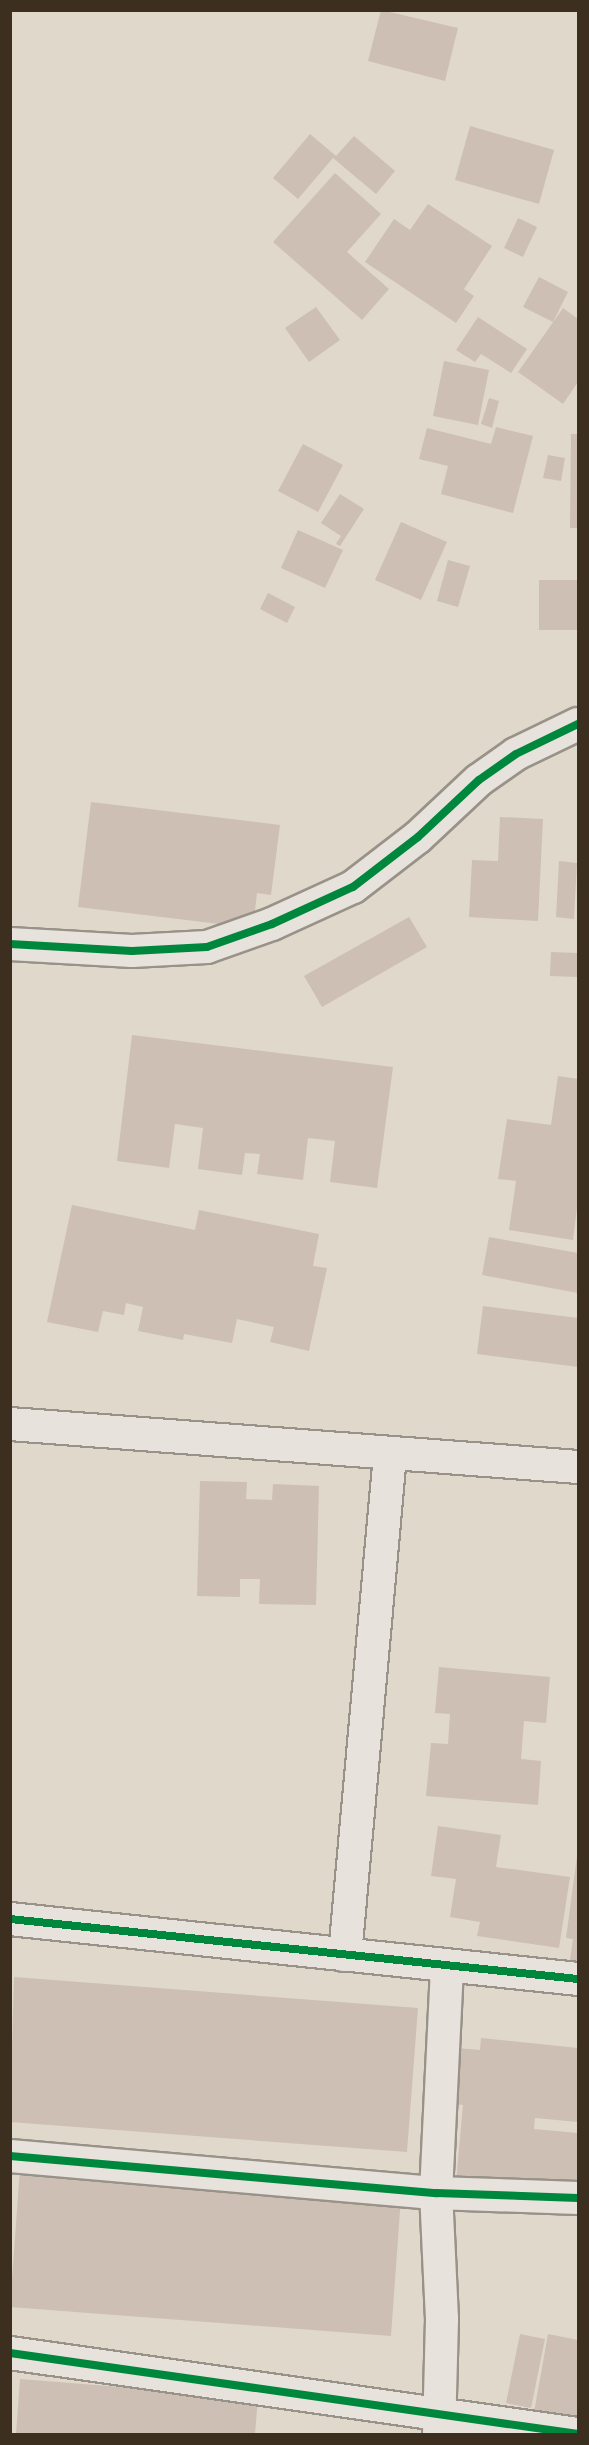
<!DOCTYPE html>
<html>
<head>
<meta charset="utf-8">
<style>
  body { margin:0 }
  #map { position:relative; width:589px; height:2445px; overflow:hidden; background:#e0d8ca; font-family:"Libre Bodoni",serif }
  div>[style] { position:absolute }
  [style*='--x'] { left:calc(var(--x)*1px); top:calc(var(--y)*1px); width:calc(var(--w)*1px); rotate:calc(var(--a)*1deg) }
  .building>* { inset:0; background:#cdbfb4 }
  .roads { filter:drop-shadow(2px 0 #989288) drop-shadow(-2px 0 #989288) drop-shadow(0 2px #989288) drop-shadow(0 -2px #989288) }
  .street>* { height:32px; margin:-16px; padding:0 16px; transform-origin:16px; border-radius:16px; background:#e7e3dc }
  .cycleway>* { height:8px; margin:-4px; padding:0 4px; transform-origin:4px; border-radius:4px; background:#00873e }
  span { translate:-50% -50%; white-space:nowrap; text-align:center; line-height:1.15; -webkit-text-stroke:4.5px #f1e8d6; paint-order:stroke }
  .frame { position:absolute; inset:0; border:12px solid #3c2f1f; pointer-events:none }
</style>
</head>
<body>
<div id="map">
  <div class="building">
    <i style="clip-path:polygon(381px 10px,458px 28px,445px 81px,368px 61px)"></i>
    <i style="clip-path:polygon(470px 126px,554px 150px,539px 204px,455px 180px)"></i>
    <i style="clip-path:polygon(310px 134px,336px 156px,354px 136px,395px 171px,376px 194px,333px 158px,298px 199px,273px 178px)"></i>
    <i style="clip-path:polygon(335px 173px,381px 214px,347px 252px,389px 289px,362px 320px,273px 242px)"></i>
    <i style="clip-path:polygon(428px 204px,492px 246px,464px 289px,474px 296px,456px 323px,365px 262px,394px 219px,410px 230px)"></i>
    <i style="clip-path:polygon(518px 218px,537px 227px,523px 257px,504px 248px)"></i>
    <i style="clip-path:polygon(539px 277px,568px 292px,553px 322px,523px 307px)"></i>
    <i style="clip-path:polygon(316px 307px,340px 340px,309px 362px,285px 328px)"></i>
    <i style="clip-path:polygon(563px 308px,578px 319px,578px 382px,563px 404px,518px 372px)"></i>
    <i style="clip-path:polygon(478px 317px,527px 349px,511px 373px,481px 354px,475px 362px,456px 350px)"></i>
    <i style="clip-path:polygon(444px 361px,489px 370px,478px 425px,433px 416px)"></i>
    <i style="clip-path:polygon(489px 398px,499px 401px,492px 428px,481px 424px)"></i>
    <i style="clip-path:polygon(496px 427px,533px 436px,513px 513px,441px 494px,448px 466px,419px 459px,427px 428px,491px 444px)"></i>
    <i style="clip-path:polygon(571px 434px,578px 434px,578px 528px,570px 528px)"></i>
    <i style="clip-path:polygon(303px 444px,343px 465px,318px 512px,278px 491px)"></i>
    <i style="clip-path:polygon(548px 455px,565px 458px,561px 481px,543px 478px)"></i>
    <i style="clip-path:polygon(340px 494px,364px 509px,340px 546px,336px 544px,341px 536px,321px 523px)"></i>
    <i style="clip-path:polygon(401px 522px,447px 542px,421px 600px,375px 580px)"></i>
    <i style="clip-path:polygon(298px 530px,343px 550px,325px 588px,281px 568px)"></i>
    <i style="clip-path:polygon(448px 560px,470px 566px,458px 607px,437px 601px)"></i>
    <i style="clip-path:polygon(539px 580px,578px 580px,578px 630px,539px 630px)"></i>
    <i style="clip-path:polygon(268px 593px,295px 607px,287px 623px,260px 609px)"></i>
    <i style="clip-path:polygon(91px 802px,280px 825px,271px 895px,257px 893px,253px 928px,78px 907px)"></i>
    <i style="clip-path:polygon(500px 817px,543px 819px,538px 921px,469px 917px,472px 860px,498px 861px)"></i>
    <i style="clip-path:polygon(559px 861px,577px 863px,574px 919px,556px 917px)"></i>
    <i style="clip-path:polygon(409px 917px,427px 947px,322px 1007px,304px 976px)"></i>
    <i style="clip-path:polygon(551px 952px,578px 953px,578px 977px,550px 976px)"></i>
    <i style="clip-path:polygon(132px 1035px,393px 1067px,377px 1188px,330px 1182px,335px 1141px,308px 1138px,303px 1180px,257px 1174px,260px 1154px,245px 1153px,242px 1175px,198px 1169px,203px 1128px,175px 1124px,169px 1168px,117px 1161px)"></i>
    <i style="clip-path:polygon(558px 1076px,578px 1079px,578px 1200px,573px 1240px,509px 1230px,516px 1181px,498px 1179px,507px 1119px,551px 1125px)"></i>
    <i style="clip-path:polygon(72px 1205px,195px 1230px,199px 1210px,319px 1234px,313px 1266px,327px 1268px,309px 1351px,270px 1342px,274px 1327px,237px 1319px,232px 1343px,184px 1334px,183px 1340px,138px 1331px,143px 1307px,126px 1303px,124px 1315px,103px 1311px,98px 1332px,47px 1322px)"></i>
    <i style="clip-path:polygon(489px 1237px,578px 1253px,578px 1293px,482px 1275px)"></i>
    <i style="clip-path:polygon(483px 1306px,578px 1318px,578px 1367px,477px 1354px)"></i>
    <i style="clip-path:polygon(200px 1481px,247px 1482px,246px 1499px,272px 1500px,273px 1484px,319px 1486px,316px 1605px,259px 1604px,260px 1579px,240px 1579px,240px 1597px,197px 1596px)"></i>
    <i style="clip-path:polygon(439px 1667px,550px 1677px,546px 1723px,524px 1721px,521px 1759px,541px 1761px,538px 1805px,426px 1796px,431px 1743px,448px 1744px,450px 1714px,435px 1713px)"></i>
    <i style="clip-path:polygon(438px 1826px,501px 1835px,496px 1867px,570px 1877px,559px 1948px,477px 1936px,480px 1922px,450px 1917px,456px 1879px,431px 1876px)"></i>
    <i style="clip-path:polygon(578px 1849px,578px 1961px,570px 1960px,573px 1939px,566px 1938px)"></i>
    <i style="clip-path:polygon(14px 1977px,418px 2008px,407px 2152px,10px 2122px)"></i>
    <i style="clip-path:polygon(481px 2038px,578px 2048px,578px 2122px,535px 2118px,534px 2129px,578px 2133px,578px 2194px,456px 2182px,463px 2105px,451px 2104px,457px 2048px,480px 2050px)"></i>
    <i style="clip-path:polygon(20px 2168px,401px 2197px,391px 2336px,10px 2307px)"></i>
    <i style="clip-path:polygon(520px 2334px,545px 2339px,531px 2408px,506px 2403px)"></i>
    <i style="clip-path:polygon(548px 2334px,578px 2340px,578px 2427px,533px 2418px)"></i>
    <i style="clip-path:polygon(20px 2379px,258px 2398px,255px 2434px,16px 2434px)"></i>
  </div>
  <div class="roads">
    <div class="street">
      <i style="--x:10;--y:944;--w:122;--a:3.3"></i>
      <i style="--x:132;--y:951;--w:75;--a:-3.1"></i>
      <i style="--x:207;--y:947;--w:69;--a:-19.5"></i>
      <i style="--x:272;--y:924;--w:89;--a:-24.6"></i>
      <i style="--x:353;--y:887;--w:82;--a:-37.6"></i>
      <i style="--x:418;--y:837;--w:83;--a:-43.1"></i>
      <i style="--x:479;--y:780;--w:45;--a:-35.1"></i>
      <i style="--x:516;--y:754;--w:69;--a:-25.8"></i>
      <i style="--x:10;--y:1424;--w:570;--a:4.33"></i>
      <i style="--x:10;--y:1919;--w:571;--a:6.03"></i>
      <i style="--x:345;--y:1955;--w:502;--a:-84.86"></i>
      <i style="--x:10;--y:2156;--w:428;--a:5"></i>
      <i style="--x:436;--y:2193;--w:142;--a:2"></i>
      <i style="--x:10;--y:2353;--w:574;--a:8.12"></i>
      <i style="--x:439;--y:2434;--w:115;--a:-88.5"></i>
      <i style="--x:442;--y:2319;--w:126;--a:-92.7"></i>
      <i style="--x:436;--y:2193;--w:228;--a:-87.2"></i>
    </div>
  </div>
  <div class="cycleway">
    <i style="--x:10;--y:944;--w:122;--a:3.3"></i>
    <i style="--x:132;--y:951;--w:75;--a:-3.1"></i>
    <i style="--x:207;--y:947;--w:69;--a:-19.5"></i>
    <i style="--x:272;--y:924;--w:89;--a:-24.6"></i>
    <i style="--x:353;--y:887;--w:82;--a:-37.6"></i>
    <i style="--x:418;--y:837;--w:83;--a:-43.1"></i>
    <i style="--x:479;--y:780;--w:45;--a:-35.1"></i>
    <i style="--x:516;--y:754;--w:69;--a:-25.8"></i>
    <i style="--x:10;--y:1919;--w:571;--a:6.03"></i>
    <i style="--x:10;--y:2156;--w:428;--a:5"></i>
    <i style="--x:436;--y:2193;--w:142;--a:2"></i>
    <i style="--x:10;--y:2353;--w:574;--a:8.12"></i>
  </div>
  <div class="frame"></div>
</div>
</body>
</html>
